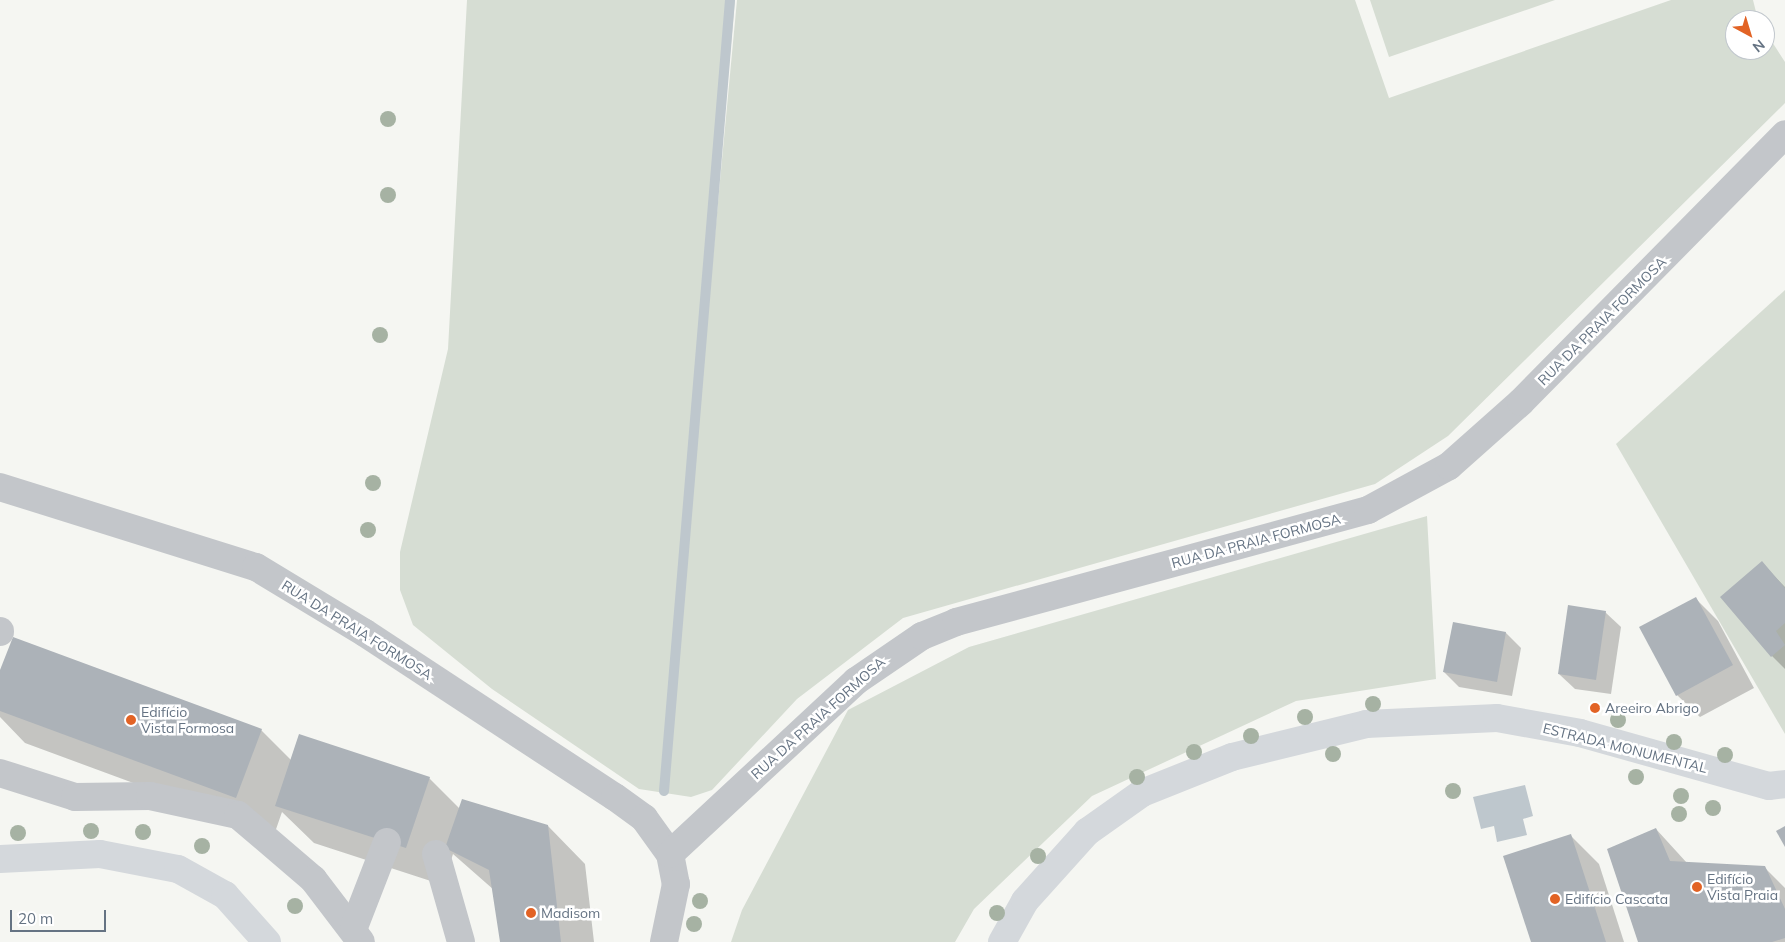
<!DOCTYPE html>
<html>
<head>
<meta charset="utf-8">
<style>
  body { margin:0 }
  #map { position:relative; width:1785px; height:942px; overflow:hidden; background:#f5f6f2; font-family:Mulish,sans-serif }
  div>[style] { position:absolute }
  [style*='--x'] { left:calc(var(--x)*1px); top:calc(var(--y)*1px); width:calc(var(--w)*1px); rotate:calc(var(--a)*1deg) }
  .green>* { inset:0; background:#d6ddd3 }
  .water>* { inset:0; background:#bec7cd }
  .shadow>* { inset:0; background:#0003 }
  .stream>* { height:10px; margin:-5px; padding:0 5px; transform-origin:5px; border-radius:5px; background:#bec7cd }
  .building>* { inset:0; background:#acb2b8 }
  .minor>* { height:28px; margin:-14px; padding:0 14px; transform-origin:14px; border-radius:14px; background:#c3c6ca }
  .major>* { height:28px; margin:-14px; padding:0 14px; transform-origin:14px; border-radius:14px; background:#d4d8dc }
  .trees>* { width:16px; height:16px; margin:-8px; border-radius:50%; background:#a6b2a3 }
  .dots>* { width:14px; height:14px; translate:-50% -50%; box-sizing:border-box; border:2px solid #fff; border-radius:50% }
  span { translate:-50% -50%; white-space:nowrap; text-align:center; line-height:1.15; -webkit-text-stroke:5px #fff; paint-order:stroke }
  .street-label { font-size:14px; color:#657383 }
  .poi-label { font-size:14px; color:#657383 }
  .left { translate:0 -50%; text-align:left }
  .north { position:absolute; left:1725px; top:10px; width:50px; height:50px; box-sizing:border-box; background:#fff; border:1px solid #c1c7cd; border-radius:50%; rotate:141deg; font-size:14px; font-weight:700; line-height:20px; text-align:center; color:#657383 }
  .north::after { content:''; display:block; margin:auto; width:18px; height:22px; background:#e26325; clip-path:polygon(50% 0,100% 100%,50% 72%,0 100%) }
  .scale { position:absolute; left:10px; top:910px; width:96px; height:22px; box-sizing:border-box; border:2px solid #657383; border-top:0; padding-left:6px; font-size:15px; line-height:18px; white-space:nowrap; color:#657383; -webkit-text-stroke:4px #fff; paint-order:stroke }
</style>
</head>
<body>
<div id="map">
  <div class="green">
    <i style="clip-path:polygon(467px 0,735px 0,694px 458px,737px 0,1355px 0,1389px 98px,1671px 0,1753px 0,1758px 20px,1735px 20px,1735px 50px,1765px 50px,1765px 31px,1785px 62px,1785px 103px,1448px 436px,1375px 484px,903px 618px,797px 699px,712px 790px,691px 797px,639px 789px,492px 689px,413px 625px,400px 590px,400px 552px,448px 349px)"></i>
    <i style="clip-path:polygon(1370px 0,1555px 0,1389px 57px)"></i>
    <i style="clip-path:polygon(1785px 290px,1785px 734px,1616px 444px)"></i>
    <i style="clip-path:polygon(1427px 516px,1436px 679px,1296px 701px,1092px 796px,974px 909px,955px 942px,731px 942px,742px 910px,848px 710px,969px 647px)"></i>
  </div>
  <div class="water">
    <i style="clip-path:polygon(1525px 785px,1533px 816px,1523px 819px,1527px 835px,1497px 842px,1494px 826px,1481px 829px,1473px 797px)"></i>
  </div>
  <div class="shadow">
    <i style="clip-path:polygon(1762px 563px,1785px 587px,1785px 669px,1772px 656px)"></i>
    <i style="clip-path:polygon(1696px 599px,1718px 621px,1754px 688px,1700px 717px,1677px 695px)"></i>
    <i style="clip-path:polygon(1605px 612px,1621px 627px,1611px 694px,1575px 689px,1559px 674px)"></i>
    <i style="clip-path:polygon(1454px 623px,1506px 633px,1521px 648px,1512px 696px,1459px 687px,1444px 672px)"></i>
    <i style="clip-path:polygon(0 674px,261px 730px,291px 760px,429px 778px,460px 809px,548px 826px,585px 864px,594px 942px,502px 942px,494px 890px,453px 854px,443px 885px,314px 843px,282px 812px,274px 835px,25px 743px,0 717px)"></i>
    <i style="clip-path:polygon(1656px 829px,1687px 863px,1764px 867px,1785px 888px,1785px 942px,1639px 942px)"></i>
    <i style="clip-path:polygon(1571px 836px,1599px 864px,1624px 942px,1532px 942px)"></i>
  </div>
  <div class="stream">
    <i style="--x:664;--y:791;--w:794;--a:-85.23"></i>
  </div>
  <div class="building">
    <i style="clip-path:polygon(1762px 561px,1785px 588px,1785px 623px,1776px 631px,1785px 645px,1771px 657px,1720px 597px)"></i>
    <i style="clip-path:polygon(1696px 597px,1733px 665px,1676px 696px,1639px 627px)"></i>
    <i style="clip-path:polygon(1568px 605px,1606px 611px,1596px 680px,1558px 674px)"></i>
    <i style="clip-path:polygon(1453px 622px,1506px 632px,1497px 682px,1443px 672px)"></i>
    <i style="clip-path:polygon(13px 637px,262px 729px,236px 798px,0 711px,0 670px)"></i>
    <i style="clip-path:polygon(299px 734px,430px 777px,406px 848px,275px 806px)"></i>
    <i style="clip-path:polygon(462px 799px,548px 825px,561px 942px,500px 942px,489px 870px,445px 848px)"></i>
    <i style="clip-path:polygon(1785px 826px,1785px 847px,1776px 831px)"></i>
    <i style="clip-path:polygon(1656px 828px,1670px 861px,1765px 866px,1785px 909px,1785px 938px,1772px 942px,1638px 942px,1607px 849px)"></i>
    <i style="clip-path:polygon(1571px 834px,1606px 942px,1531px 942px,1503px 856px)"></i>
  </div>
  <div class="minor">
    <i style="--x:0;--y:487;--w:268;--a:17.4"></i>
    <i style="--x:256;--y:567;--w:127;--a:31.2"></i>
    <i style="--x:365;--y:633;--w:299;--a:33.3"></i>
    <i style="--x:615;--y:797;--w:36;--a:36"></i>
    <i style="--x:644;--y:818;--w:44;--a:54.2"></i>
    <i style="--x:670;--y:854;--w:31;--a:79"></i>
    <i style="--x:676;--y:884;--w:59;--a:101.7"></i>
    <i style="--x:0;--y:631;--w:1;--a:90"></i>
    <i style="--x:0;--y:773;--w:79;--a:17.7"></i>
    <i style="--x:75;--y:797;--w:75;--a:-0.8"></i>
    <i style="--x:150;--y:796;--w:90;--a:12.2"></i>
    <i style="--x:238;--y:815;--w:99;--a:40.5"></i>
    <i style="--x:313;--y:879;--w:79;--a:52.7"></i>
    <i style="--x:436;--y:854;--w:91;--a:74.1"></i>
    <i style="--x:670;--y:854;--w:254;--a:-42.9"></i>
    <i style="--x:856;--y:681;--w:80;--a:-34.3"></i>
    <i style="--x:922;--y:636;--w:37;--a:-22"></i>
    <i style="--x:956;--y:622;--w:427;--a:-15.2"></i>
    <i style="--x:1368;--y:510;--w:92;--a:-28.5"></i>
    <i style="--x:1449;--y:466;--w:96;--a:-41.6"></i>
    <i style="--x:1521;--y:402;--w:376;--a:-45.4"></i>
    <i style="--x:354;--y:927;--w:91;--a:-68.8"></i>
  </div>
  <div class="major">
    <i style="--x:0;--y:859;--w:100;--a:-2.9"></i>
    <i style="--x:100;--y:854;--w:79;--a:10.9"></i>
    <i style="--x:178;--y:869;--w:54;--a:29"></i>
    <i style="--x:225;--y:895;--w:63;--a:48.2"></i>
    <i style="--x:1002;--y:942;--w:47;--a:-60.7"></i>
    <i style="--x:1025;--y:901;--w:93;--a:-48.1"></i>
    <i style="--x:1087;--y:832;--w:67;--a:-35.3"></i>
    <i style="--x:1142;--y:793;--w:97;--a:-21.8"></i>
    <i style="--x:1232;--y:757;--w:138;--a:-13.8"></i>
    <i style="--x:1366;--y:724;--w:131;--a:-2.6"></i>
    <i style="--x:1497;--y:718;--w:84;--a:10.2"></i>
    <i style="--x:1580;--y:733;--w:196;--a:15.7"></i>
    <i style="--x:1769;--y:786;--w:16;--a:-7"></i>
  </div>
  <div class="trees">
    <i style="left:388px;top:119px"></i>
    <i style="left:388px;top:195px"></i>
    <i style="left:380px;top:335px"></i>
    <i style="left:373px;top:483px"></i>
    <i style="left:368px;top:530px"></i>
    <i style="left:1373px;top:704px"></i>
    <i style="left:1305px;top:717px"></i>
    <i style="left:1618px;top:720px"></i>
    <i style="left:1251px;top:736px"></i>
    <i style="left:1674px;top:742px"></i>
    <i style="left:1194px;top:752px"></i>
    <i style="left:1333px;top:754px"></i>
    <i style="left:1725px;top:755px"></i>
    <i style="left:1137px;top:777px"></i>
    <i style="left:1636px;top:777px"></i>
    <i style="left:1453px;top:791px"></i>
    <i style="left:1681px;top:796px"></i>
    <i style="left:1713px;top:808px"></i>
    <i style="left:1679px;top:814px"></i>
    <i style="left:91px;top:831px"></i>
    <i style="left:143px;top:832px"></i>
    <i style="left:18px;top:833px"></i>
    <i style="left:202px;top:846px"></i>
    <i style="left:1038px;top:856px"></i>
    <i style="left:700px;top:901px"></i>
    <i style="left:295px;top:906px"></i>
    <i style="left:997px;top:913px"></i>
    <i style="left:694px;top:924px"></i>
  </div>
  <div class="dots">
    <i style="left:1595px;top:708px;background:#e26325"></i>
    <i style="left:131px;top:720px;background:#e26325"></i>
    <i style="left:1697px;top:887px;background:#e26325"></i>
    <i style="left:1555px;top:899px;background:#e26325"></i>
    <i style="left:531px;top:913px;background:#e26325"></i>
  </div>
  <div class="street-label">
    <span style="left:1602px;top:321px;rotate:-45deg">RUA DA PRAIA FORMOSA</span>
    <span style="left:1256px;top:541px;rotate:-15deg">RUA DA PRAIA FORMOSA</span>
    <span style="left:357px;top:630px;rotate:32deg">RUA DA PRAIA FORMOSA</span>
    <span style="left:818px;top:718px;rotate:-42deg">RUA DA PRAIA FORMOSA</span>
    <span style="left:1625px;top:748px;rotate:14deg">ESTRADA MONUMENTAL</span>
  </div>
  <div class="poi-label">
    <span class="left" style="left:1605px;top:708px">Areeiro Abrigo</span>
    <span class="left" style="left:141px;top:720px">Edifício<br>Vista Formosa</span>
    <span class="left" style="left:1707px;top:887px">Edifício<br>Vista Praia</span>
    <span class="left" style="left:1565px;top:899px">Edifício Cascata</span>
    <span class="left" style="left:541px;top:913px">Madisom</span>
  </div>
  <div class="north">N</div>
  <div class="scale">20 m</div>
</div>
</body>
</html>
